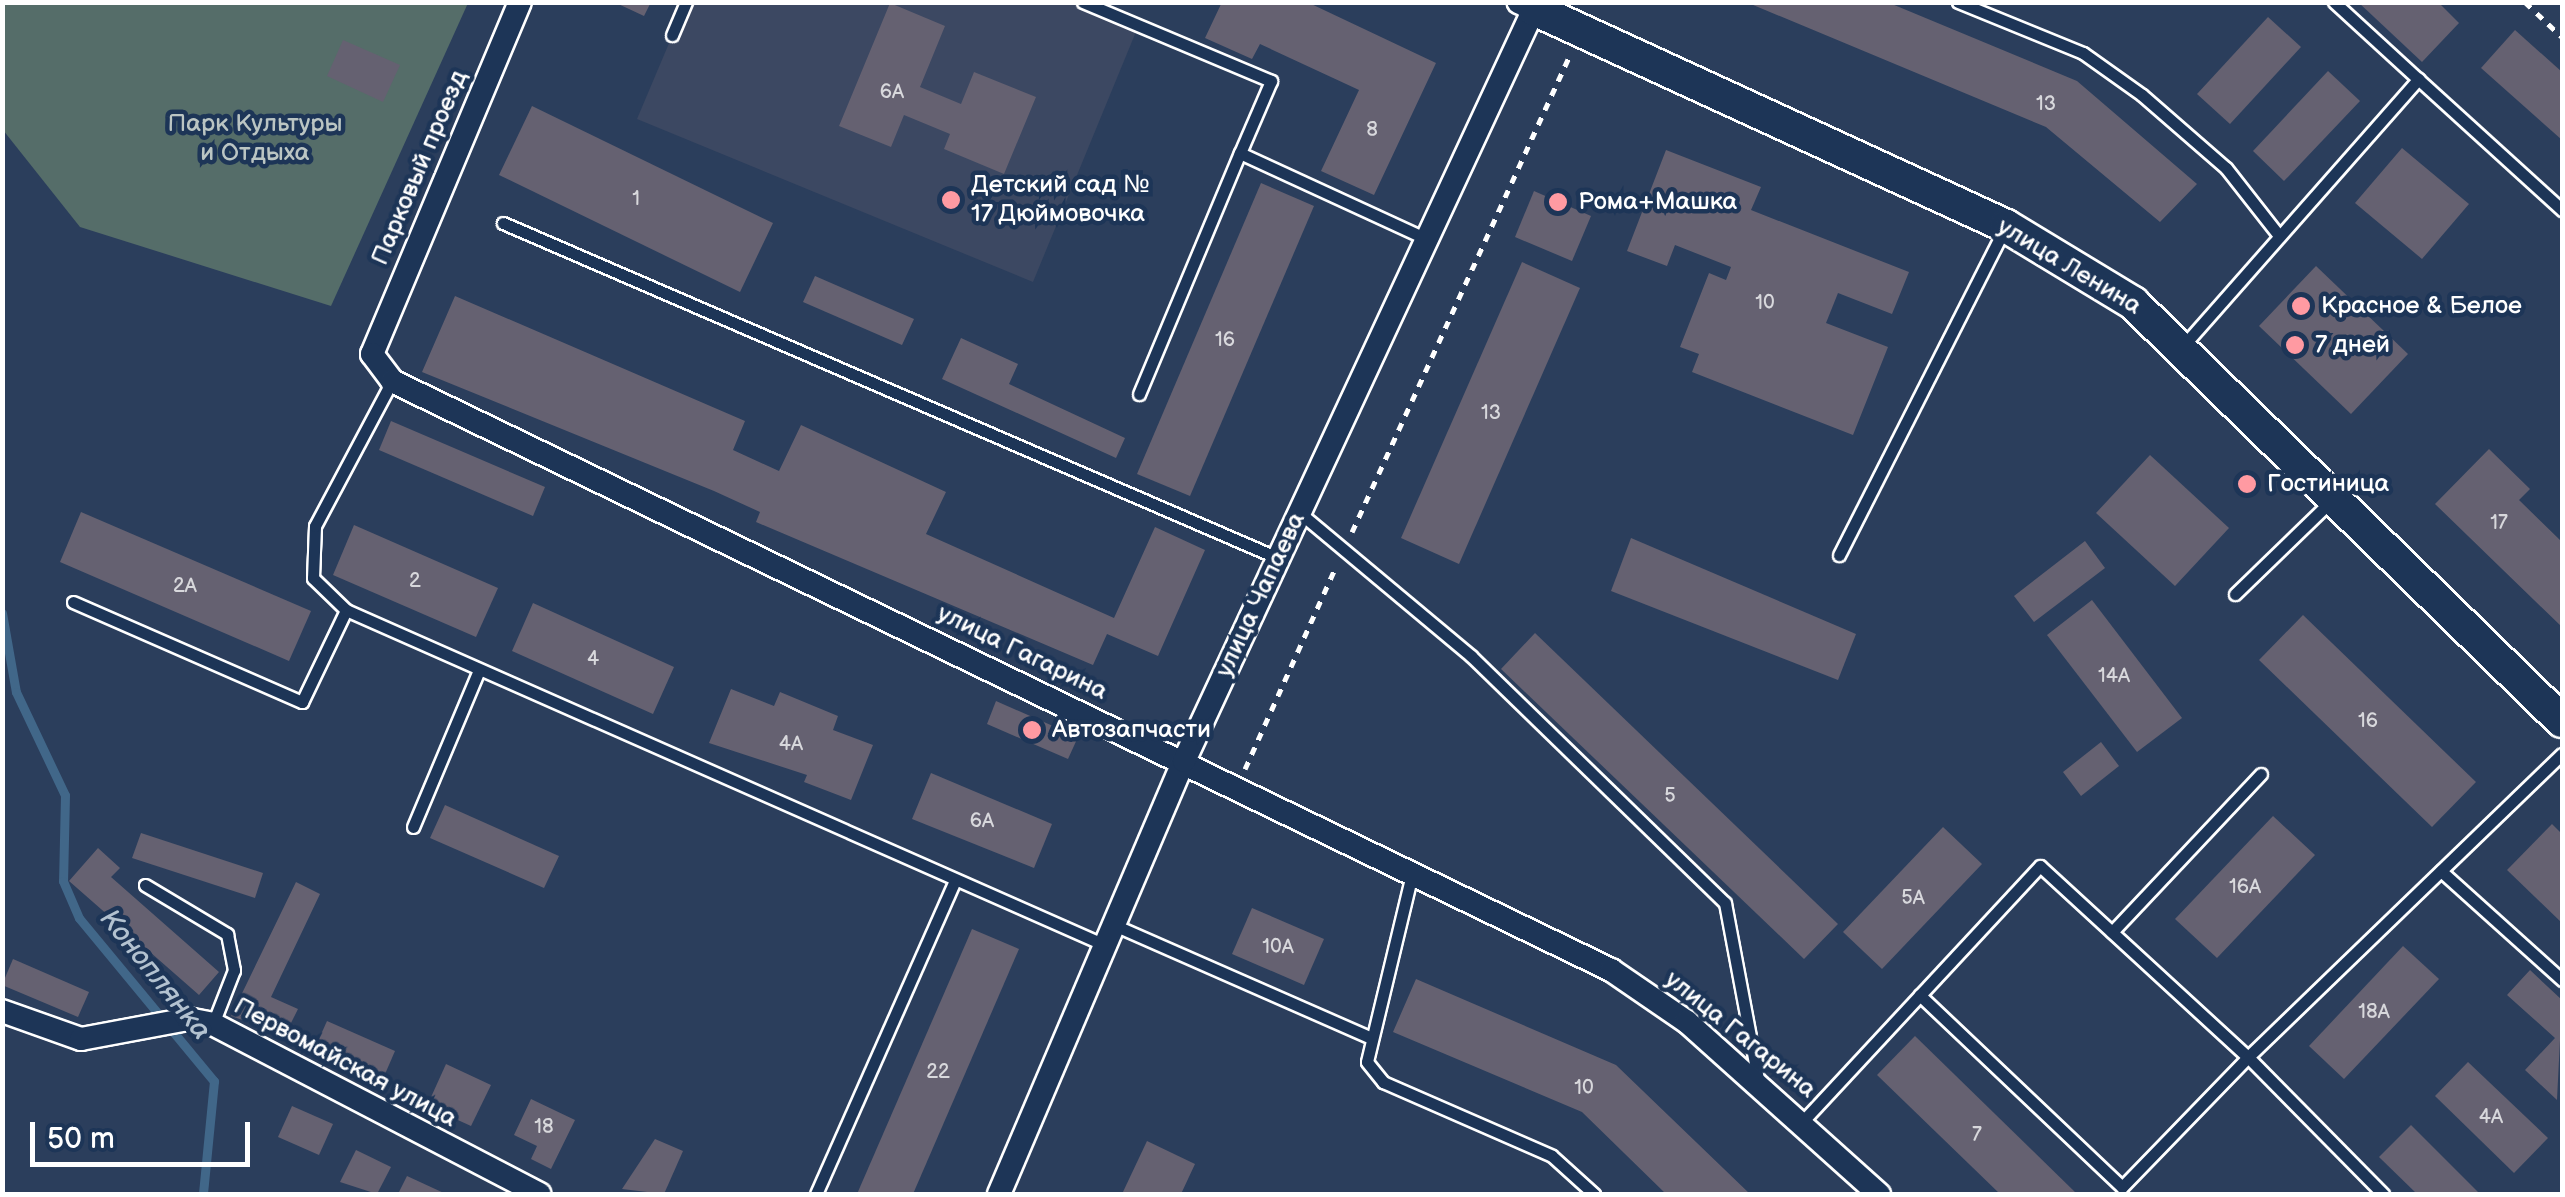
<!DOCTYPE html>
<html>
<head>
<meta charset="utf-8">
<style>
  body { margin:0 }
  #map { position:relative; width:2565px; height:1197px; overflow:hidden; background:#2b3e5c; font-family:"Balsamiq Sans",sans-serif }
  div>[style] { position:absolute }
  [style*='--x'] { left:calc(var(--x)*1px); top:calc(var(--y)*1px); width:calc(var(--w)*1px); rotate:calc(var(--a)*1deg) }
  .built>* { inset:0; background:#3c4862 }
  .green>* { inset:0; background:#556d69 }
  .stream>* { height:9px; margin:-4.5px; padding:0 4.5px; transform-origin:4.5px; border-radius:4.5px; background:#416789 }
  .building>* { inset:0; background:#656171 }
  .path>* { height:5px; margin-top:-2.5px; transform-origin:0; background:repeating-linear-gradient(90deg,#fff 0 8px,transparent 0 16px) }
  .roads { filter:drop-shadow(2px 0 #fff) drop-shadow(-2px 0 #fff) drop-shadow(0 2px #fff) drop-shadow(0 -2px #fff) }
  .service>* { height:11px; margin:-5.5px; padding:0 5.5px; transform-origin:5.5px; border-radius:5.5px; background:#1d3557 }
  .minor>* { height:22px; margin:-11px; padding:0 11px; transform-origin:11px; border-radius:11px; background:#1d3557 }
  .secondary>* { height:32px; margin:-16px; padding:0 16px; transform-origin:16px; border-radius:16px; background:#1d3557 }
  .dots>* { width:28px; height:28px; translate:-50% -50%; box-sizing:border-box; border:5px solid #1d3557; border-radius:50% }
  span { translate:-50% -50%; white-space:nowrap; text-align:center; line-height:1.15; -webkit-text-stroke:9px #1d3557; paint-order:stroke }
  .number-label { font-size:20px; color:#d8d8dc }
  .number-label span { -webkit-text-stroke-width:0 }
  .park-label { font-size:25px; color:#bbc5c3 }
  .street-label { font-size:25px; color:#fff }
  .poi-label { font-size:25px; color:#fff }
  .left { translate:0 -50%; text-align:left }
  .water-label { font-size:28px; color:#b3c2d0; font-style:italic }
  .frame { position:absolute; inset:0; border:5px solid #fff; pointer-events:none }
  .scale { position:absolute; left:30px; top:1122px; width:220px; height:45px; box-sizing:border-box; border:5px solid #fff; border-top:0; padding-left:12px; font-size:30px; line-height:35px; white-space:nowrap; color:#fff; -webkit-text-stroke:8px #1d3557; paint-order:stroke }
</style>
</head>
<body>
<div id="map">
  <div class="built">
    <i style="clip-path:polygon(1090px 2px,1140px 22px,1033px 282px,637px 119px,686px 3px)"></i>
  </div>
  <div class="green">
    <i style="clip-path:polygon(3px 3px,468px 3px,331px 306px,80px 227px,3px 130px)"></i>
  </div>
  <div class="stream">
    <i style="--x:2;--y:613;--w:80;--a:80"></i>
    <i style="--x:16;--y:692;--w:114;--a:64.6"></i>
    <i style="--x:65;--y:795;--w:86;--a:91.3"></i>
    <i style="--x:63;--y:881;--w:40;--a:66.6"></i>
    <i style="--x:79;--y:918;--w:212;--a:50.4"></i>
    <i style="--x:214;--y:1081;--w:114;--a:95.6"></i>
  </div>
  <div class="building">
    <i style="clip-path:polygon(614px 2px,651px 2px,644px 16px)"></i>
    <i style="clip-path:polygon(1222px 2px,1307px 2px,1436px 63px,1374px 195px,1321px 171px,1359px 90px,1260px 44px,1252px 59px,1205px 38px)"></i>
    <i style="clip-path:polygon(1746px 2px,1887px 2px,2077px 81px,2197px 184px,2160px 222px,2046px 127px)"></i>
    <i style="clip-path:polygon(2358px 2px,2438px 2px,2459px 23px,2422px 62px)"></i>
    <i style="clip-path:polygon(890px 3px,945px 26px,920px 87px,961px 104px,974px 72px,1036px 97px,1004px 174px,944px 149px,950px 134px,904px 115px,891px 147px,839px 126px)"></i>
    <i style="clip-path:polygon(2268px 17px,2301px 47px,2230px 124px,2197px 94px)"></i>
    <i style="clip-path:polygon(2515px 30px,2562px 72px,2562px 140px,2481px 68px)"></i>
    <i style="clip-path:polygon(343px 40px,400px 65px,383px 102px,327px 76px)"></i>
    <i style="clip-path:polygon(2328px 71px,2360px 101px,2284px 181px,2253px 151px)"></i>
    <i style="clip-path:polygon(532px 106px,773px 223px,740px 292px,499px 175px)"></i>
    <i style="clip-path:polygon(2402px 148px,2469px 204px,2422px 259px,2355px 203px)"></i>
    <i style="clip-path:polygon(1666px 150px,1761px 187px,1751px 210px,1909px 272px,1892px 314px,1838px 293px,1826px 323px,1888px 347px,1853px 435px,1692px 372px,1699px 354px,1680px 347px,1709px 273px,1726px 280px,1731px 267px,1675px 245px,1667px 266px,1627px 251px)"></i>
    <i style="clip-path:polygon(1261px 183px,1314px 206px,1190px 496px,1137px 474px)"></i>
    <i style="clip-path:polygon(1534px 191px,1591px 216px,1572px 261px,1515px 237px)"></i>
    <i style="clip-path:polygon(1522px 262px,1580px 288px,1459px 564px,1401px 538px)"></i>
    <i style="clip-path:polygon(2316px 266px,2408px 354px,2351px 414px,2259px 326px)"></i>
    <i style="clip-path:polygon(815px 276px,914px 319px,902px 345px,803px 302px)"></i>
    <i style="clip-path:polygon(455px 296px,745px 421px,733px 450px,779px 471px,801px 425px,946px 492px,926px 534px,1114px 618px,1155px 527px,1205px 550px,1158px 656px,1107px 634px,1093px 665px,756px 522px,760px 512px,714px 491px,422px 372px)"></i>
    <i style="clip-path:polygon(961px 338px,1018px 364px,1009px 384px,1125px 438px,1116px 458px,942px 379px)"></i>
    <i style="clip-path:polygon(391px 421px,545px 487px,533px 516px,379px 450px)"></i>
    <i style="clip-path:polygon(2489px 449px,2530px 489px,2519px 500px,2562px 542px,2562px 627px,2435px 504px)"></i>
    <i style="clip-path:polygon(2150px 455px,2229px 528px,2175px 586px,2096px 513px)"></i>
    <i style="clip-path:polygon(81px 512px,311px 611px,289px 661px,60px 562px)"></i>
    <i style="clip-path:polygon(354px 525px,498px 588px,476px 637px,333px 575px)"></i>
    <i style="clip-path:polygon(1631px 538px,1856px 634px,1838px 680px,1611px 591px)"></i>
    <i style="clip-path:polygon(2085px 541px,2105px 568px,2034px 622px,2014px 596px)"></i>
    <i style="clip-path:polygon(2092px 600px,2182px 718px,2137px 752px,2047px 635px)"></i>
    <i style="clip-path:polygon(533px 603px,674px 667px,653px 714px,512px 651px)"></i>
    <i style="clip-path:polygon(2303px 615px,2476px 782px,2432px 827px,2259px 660px)"></i>
    <i style="clip-path:polygon(1535px 633px,1838px 924px,1804px 959px,1501px 669px)"></i>
    <i style="clip-path:polygon(731px 689px,774px 706px,780px 692px,838px 716px,833px 730px,873px 745px,851px 800px,804px 782px,807px 775px,709px 743px)"></i>
    <i style="clip-path:polygon(996px 701px,1078px 737px,1068px 759px,987px 724px)"></i>
    <i style="clip-path:polygon(2101px 742px,2119px 766px,2081px 796px,2063px 772px)"></i>
    <i style="clip-path:polygon(931px 773px,1052px 824px,1034px 868px,912px 819px)"></i>
    <i style="clip-path:polygon(445px 805px,559px 856px,544px 888px,430px 838px)"></i>
    <i style="clip-path:polygon(2273px 816px,2315px 855px,2217px 958px,2175px 919px)"></i>
    <i style="clip-path:polygon(2552px 824px,2562px 834px,2562px 923px,2507px 870px)"></i>
    <i style="clip-path:polygon(1943px 827px,1982px 864px,1882px 969px,1843px 932px)"></i>
    <i style="clip-path:polygon(141px 833px,263px 873px,255px 898px,132px 858px)"></i>
    <i style="clip-path:polygon(98px 848px,120px 868px,111px 877px,219px 972px,199px 995px,69px 881px)"></i>
    <i style="clip-path:polygon(296px 882px,320px 894px,271px 997px,298px 1009px,285px 1035px,231px 1016px)"></i>
    <i style="clip-path:polygon(1252px 908px,1324px 939px,1304px 985px,1232px 954px)"></i>
    <i style="clip-path:polygon(972px 929px,1019px 949px,913px 1194px,857px 1194px)"></i>
    <i style="clip-path:polygon(2403px 946px,2439px 979px,2344px 1079px,2309px 1046px)"></i>
    <i style="clip-path:polygon(13px 959px,89px 992px,78px 1017px,2px 985px)"></i>
    <i style="clip-path:polygon(2530px 970px,2562px 1000px,2557px 1100px,2525px 1070px,2555px 1038px,2507px 995px)"></i>
    <i style="clip-path:polygon(1416px 979px,1616px 1065px,1750px 1194px,1666px 1194px,1582px 1112px,1393px 1032px)"></i>
    <i style="clip-path:polygon(327px 1021px,395px 1051px,382px 1081px,314px 1050px)"></i>
    <i style="clip-path:polygon(1915px 1036px,2077px 1194px,2000px 1194px,1877px 1075px)"></i>
    <i style="clip-path:polygon(2468px 1062px,2548px 1138px,2514px 1173px,2435px 1096px)"></i>
    <i style="clip-path:polygon(446px 1064px,491px 1085px,471px 1126px,427px 1106px)"></i>
    <i style="clip-path:polygon(531px 1099px,575px 1120px,551px 1169px,531px 1159px,537px 1146px,514px 1135px)"></i>
    <i style="clip-path:polygon(292px 1106px,333px 1124px,319px 1155px,278px 1137px)"></i>
    <i style="clip-path:polygon(2411px 1125px,2480px 1194px,2417px 1194px,2379px 1157px)"></i>
    <i style="clip-path:polygon(655px 1139px,683px 1151px,664px 1194px,622px 1189px)"></i>
    <i style="clip-path:polygon(1147px 1141px,1195px 1164px,1181px 1194px,1122px 1194px)"></i>
    <i style="clip-path:polygon(356px 1150px,391px 1167px,377px 1194px,340px 1182px)"></i>
    <i style="clip-path:polygon(407px 1176px,446px 1194px,398px 1194px)"></i>
  </div>
  <div class="path">
    <i style="--x:2525;--y:2;--w:51;--a:43.4"></i>
    <i style="--x:1352;--y:532;--w:524;--a:-65.44"></i>
    <i style="--x:1245;--y:769;--w:219;--a:-65.8"></i>
  </div>
  <div class="roads">
    <div class="service">
      <i style="--x:1083;--y:2;--w:204;--a:22.8"></i>
      <i style="--x:1271;--y:81;--w:78;--a:113.3"></i>
      <i style="--x:1958;--y:2;--w:135;--a:22.2"></i>
      <i style="--x:2083;--y:53;--w:72;--a:35.4"></i>
      <i style="--x:2142;--y:95;--w:111;--a:41"></i>
      <i style="--x:2226;--y:168;--w:83;--a:51.9"></i>
      <i style="--x:672;--y:35;--w:36;--a:-67"></i>
      <i style="--x:2418;--y:79;--w:195;--a:42.3"></i>
      <i style="--x:503;--y:223;--w:844;--a:23.38"></i>
      <i style="--x:2183;--y:346;--w:356;--a:-48.6"></i>
      <i style="--x:2418;--y:79;--w:114;--a:-137.5"></i>
      <i style="--x:1139;--y:394;--w:261;--a:-67.3"></i>
      <i style="--x:1240;--y:153;--w:206;--a:24.7"></i>
      <i style="--x:1300;--y:513;--w:223;--a:39.9"></i>
      <i style="--x:1471;--y:656;--w:354;--a:44.2"></i>
      <i style="--x:1725;--y:903;--w:179;--a:79.4"></i>
      <i style="--x:1839;--y:555;--w:364;--a:-63.1"></i>
      <i style="--x:2235;--y:594;--w:135;--a:-44.1"></i>
      <i style="--x:73;--y:602;--w:250;--a:23.6"></i>
      <i style="--x:302;--y:702;--w:102;--a:-64.4"></i>
      <i style="--x:346;--y:610;--w:46;--a:-135.9"></i>
      <i style="--x:313;--y:578;--w:52;--a:-87.8"></i>
      <i style="--x:315;--y:526;--w:164;--a:-62"></i>
      <i style="--x:346;--y:610;--w:830;--a:23.82"></i>
      <i style="--x:413;--y:827;--w:170;--a:-67.2"></i>
      <i style="--x:2441;--y:871;--w:163;--a:42"></i>
      <i style="--x:1412;--y:874;--w:193;--a:103.5"></i>
      <i style="--x:1367;--y:1062;--w:26;--a:51"></i>
      <i style="--x:1383;--y:1082;--w:184;--a:23.6"></i>
      <i style="--x:1552;--y:1156;--w:57;--a:42.1"></i>
      <i style="--x:145;--y:885;--w:96;--a:30.9"></i>
      <i style="--x:227;--y:934;--w:37;--a:79"></i>
      <i style="--x:234;--y:970;--w:58;--a:111.3"></i>
      <i style="--x:1114;--y:925;--w:279;--a:23.7"></i>
      <i style="--x:2112;--y:932;--w:217;--a:-46.7"></i>
      <i style="--x:1803;--y:1121;--w:348;--a:-47.1"></i>
      <i style="--x:2040;--y:866;--w:282;--a:42.6"></i>
      <i style="--x:2248;--y:1057;--w:181;--a:134.1"></i>
      <i style="--x:2122;--y:1187;--w:279;--a:-136.5"></i>
      <i style="--x:816;--y:1194;--w:343;--a:-66.1"></i>
      <i style="--x:2383;--y:1194;--w:192;--a:-134.6"></i>
      <i style="--x:2248;--y:1057;--w:436;--a:-44"></i>
    </div>
    <div class="minor">
      <i style="--x:520;--y:2;--w:382;--a:112.8"></i>
      <i style="--x:372;--y:354;--w:34;--a:53"></i>
      <i style="--x:392;--y:381;--w:1354;--a:25.79"></i>
      <i style="--x:1611;--y:970;--w:92;--a:34.4"></i>
      <i style="--x:1687;--y:1022;--w:258;--a:41.9"></i>
      <i style="--x:2;--y:1011;--w:84;--a:19.5"></i>
      <i style="--x:81;--y:1039;--w:109;--a:-10.6"></i>
      <i style="--x:188;--y:1019;--w:25;--a:11"></i>
      <i style="--x:213;--y:1024;--w:368;--a:27.5"></i>
      <i style="--x:999;--y:1194;--w:471;--a:-66.9"></i>
      <i style="--x:1184;--y:761;--w:829;--a:-65.04"></i>
      <i style="--x:1534;--y:9;--w:17;--a:-156"></i>
    </div>
    <div class="secondary">
      <i style="--x:1537;--y:2;--w:8;--a:113"></i>
      <i style="--x:1534;--y:9;--w:519;--a:24.69"></i>
      <i style="--x:2006;--y:226;--w:149;--a:31.2"></i>
      <i style="--x:2133;--y:303;--w:599;--a:44.26"></i>
    </div>
  </div>
  <div class="dots">
    <i style="left:951px;top:200px;background:#ff9aa2"></i>
    <i style="left:1558px;top:202px;background:#ff9aa2"></i>
    <i style="left:2301px;top:306px;background:#ff9aa2"></i>
    <i style="left:2295px;top:345px;background:#ff9aa2"></i>
    <i style="left:2247px;top:484px;background:#ff9aa2"></i>
    <i style="left:1032px;top:730px;background:#ff9aa2"></i>
  </div>
  <div class="number-label">
    <span style="left:892px;top:92px">6А</span>
    <span style="left:2046px;top:104px">13</span>
    <span style="left:1372px;top:130px">8</span>
    <span style="left:636px;top:199px">1</span>
    <span style="left:1765px;top:303px">10</span>
    <span style="left:1225px;top:340px">16</span>
    <span style="left:1491px;top:413px">13</span>
    <span style="left:2499px;top:523px">17</span>
    <span style="left:415px;top:581px">2</span>
    <span style="left:185px;top:586px">2А</span>
    <span style="left:593px;top:659px">4</span>
    <span style="left:2114px;top:676px">14А</span>
    <span style="left:2368px;top:721px">16</span>
    <span style="left:791px;top:744px">4А</span>
    <span style="left:1670px;top:796px">5</span>
    <span style="left:982px;top:821px">6А</span>
    <span style="left:2245px;top:887px">16А</span>
    <span style="left:1913px;top:898px">5А</span>
    <span style="left:1278px;top:947px">10А</span>
    <span style="left:2374px;top:1012px">18А</span>
    <span style="left:938px;top:1072px">22</span>
    <span style="left:1584px;top:1088px">10</span>
    <span style="left:2491px;top:1117px">4А</span>
    <span style="left:544px;top:1127px">18</span>
    <span style="left:1977px;top:1135px">7</span>
  </div>
  <div class="park-label">
    <span style="left:255px;top:139px">Парк Культуры<br>и Отдыха</span>
  </div>
  <div class="street-label">
    <span style="left:420px;top:168px;rotate:-67deg">Парковый проезд</span>
    <span style="left:2069px;top:267px;rotate:31deg">улица Ленина</span>
    <span style="left:1261px;top:595px;rotate:-65deg">улица Чапаева</span>
    <span style="left:1022px;top:653px;rotate:26deg">улица Гагарина</span>
    <span style="left:1740px;top:1035px;rotate:39deg">улица Гагарина</span>
    <span style="left:345px;top:1063px;rotate:28deg">Первомайская улица</span>
  </div>
  <div class="poi-label">
    <span class="left" style="left:971px;top:200px">Детский сад №<br>17 Дюймовочка</span>
    <span class="left" style="left:1578px;top:202px">Рома+Машка</span>
    <span class="left" style="left:2321px;top:306px">Красное &amp; Белое</span>
    <span class="left" style="left:2315px;top:345px">7 дней</span>
    <span class="left" style="left:2267px;top:484px">Гостиница</span>
    <span class="left" style="left:1052px;top:730px">Автозапчасти</span>
  </div>
  <div class="water-label">
    <span style="left:155px;top:975px;rotate:51deg">Коноплянка</span>
  </div>
  <div class="frame"></div>
  <div class="scale">50 m</div>
</div>
</body>
</html>
